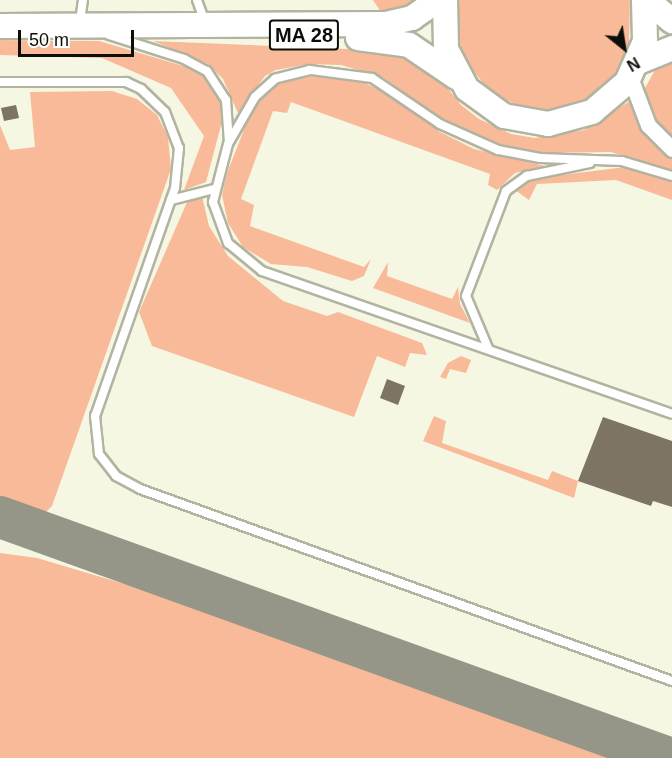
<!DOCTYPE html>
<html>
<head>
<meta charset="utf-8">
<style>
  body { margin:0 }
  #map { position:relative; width:672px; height:758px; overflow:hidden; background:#f5f7e2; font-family:Helvetica,sans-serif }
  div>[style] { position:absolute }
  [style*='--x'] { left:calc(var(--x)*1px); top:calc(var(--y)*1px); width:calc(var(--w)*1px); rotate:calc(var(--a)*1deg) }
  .green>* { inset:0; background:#f8ba98 }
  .taxiway>* { height:42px; margin:-21px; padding:0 21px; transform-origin:21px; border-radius:21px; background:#959688 }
  .building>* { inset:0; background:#7e7464 }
  .roads { filter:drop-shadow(2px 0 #b2b3a0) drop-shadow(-2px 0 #b2b3a0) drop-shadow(0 2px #b2b3a0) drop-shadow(0 -2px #b2b3a0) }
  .lane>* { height:8px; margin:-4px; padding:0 4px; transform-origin:4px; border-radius:4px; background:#fff }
  .street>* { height:15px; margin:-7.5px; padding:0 7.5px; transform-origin:7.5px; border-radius:7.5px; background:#fff }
  .primary>* { height:24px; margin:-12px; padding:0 12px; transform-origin:12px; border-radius:12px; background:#fff }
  span { translate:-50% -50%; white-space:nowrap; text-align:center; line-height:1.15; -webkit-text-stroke:5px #fff; paint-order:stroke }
  .shield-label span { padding:2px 4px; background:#fff; border:2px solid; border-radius:4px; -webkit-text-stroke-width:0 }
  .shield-label { font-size:20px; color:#0d0e07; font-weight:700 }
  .north { position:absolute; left:594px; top:18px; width:60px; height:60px; -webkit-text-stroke:4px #fff; paint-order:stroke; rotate:150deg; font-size:16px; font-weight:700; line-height:24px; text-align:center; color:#0d0e07 }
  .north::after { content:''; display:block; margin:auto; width:21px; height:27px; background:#0d0e07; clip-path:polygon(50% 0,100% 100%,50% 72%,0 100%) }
  .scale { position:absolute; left:18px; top:30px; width:116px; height:27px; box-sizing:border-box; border:3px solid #0d0e07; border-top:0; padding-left:8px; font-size:18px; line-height:21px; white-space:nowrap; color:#0d0e07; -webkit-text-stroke:4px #fff; paint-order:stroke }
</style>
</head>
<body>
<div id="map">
  <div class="green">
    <i style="clip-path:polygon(373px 0,421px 0,383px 15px)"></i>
    <i style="clip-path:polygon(459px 0,630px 0,629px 48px,616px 74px,586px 100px,548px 110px,519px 106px,492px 93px,467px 64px,457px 35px)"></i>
    <i style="clip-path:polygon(0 40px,99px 41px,197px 70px,217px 92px,224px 114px,206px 182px,184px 190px,204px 136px,171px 88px,102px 58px,0 55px)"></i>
    <i style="clip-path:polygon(153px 41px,397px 51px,437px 75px,461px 105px,479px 119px,511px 134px,535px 138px,584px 130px,630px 101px,643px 131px,672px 159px,672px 171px,611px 152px,542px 153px,485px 142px,439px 117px,383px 77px,341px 65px,309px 64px,276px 70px,265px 76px,238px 113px,223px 79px,208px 64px)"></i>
    <i style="clip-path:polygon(672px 57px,672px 139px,646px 107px,645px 88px,655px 70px)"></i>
    <i style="clip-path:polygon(332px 75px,365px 83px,396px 98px,440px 132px,474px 149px,545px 166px,515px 173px,497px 190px,488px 185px,490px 174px,291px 102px,287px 113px,273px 111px,241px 199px,254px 205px,250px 226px,364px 267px,371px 259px,364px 276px,352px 281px,307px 267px,271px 264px,243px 247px,228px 223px,222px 195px,227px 173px,251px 112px,265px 92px,288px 79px)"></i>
    <i style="clip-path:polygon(112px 91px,137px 99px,157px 115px,168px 137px,171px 169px,52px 506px,44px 514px,0 498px,0 125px,10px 150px,35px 147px,30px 92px)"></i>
    <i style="clip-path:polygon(625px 167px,672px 181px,672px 200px,616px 180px,537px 184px,529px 200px,515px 190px,527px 181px,546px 177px)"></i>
    <i style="clip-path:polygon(202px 196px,209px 226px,228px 256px,283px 301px,327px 316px,338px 312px,422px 343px,427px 355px,410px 353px,405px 367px,377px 356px,354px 417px,152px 346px,139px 312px,188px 200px)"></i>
    <i style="clip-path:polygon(388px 262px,387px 276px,452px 299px,458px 287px,460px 304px,470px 323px,373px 288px)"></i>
    <i style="clip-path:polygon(461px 356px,471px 360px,466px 373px,450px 369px,446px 379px,440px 377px,448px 363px)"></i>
    <i style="clip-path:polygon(434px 416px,446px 421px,442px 443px,548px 480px,552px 471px,578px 481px,574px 498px,423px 441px)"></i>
    <i style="clip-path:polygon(0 553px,37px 558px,165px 596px,613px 758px,0 758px)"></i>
  </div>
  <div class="taxiway">
    <i style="--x:0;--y:517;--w:711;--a:19.81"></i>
  </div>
  <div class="building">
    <i style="clip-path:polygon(16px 105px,19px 118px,4px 121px,1px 108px)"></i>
    <i style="clip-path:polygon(387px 379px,405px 386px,398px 405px,380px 398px)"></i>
    <i style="clip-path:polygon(603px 417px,672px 441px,672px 507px,653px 501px,651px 506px,578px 481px)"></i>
  </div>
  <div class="roads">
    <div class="lane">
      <i style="--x:197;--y:0;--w:23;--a:70"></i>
      <i style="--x:80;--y:21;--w:21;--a:-82"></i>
      <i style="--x:109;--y:35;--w:79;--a:17.7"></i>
      <i style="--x:184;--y:59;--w:26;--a:28"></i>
      <i style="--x:207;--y:71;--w:35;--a:57"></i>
      <i style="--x:226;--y:100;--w:39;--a:86"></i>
      <i style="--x:0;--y:82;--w:126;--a:0"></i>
      <i style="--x:126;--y:82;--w:17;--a:25"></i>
      <i style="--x:141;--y:89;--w:33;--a:44"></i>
      <i style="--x:165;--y:112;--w:39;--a:69"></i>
      <i style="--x:179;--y:148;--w:40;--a:95.7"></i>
      <i style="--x:175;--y:188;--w:242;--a:109.3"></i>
      <i style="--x:95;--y:416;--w:38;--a:84"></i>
      <i style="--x:99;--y:454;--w:28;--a:52"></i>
      <i style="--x:116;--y:476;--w:27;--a:28"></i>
      <i style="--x:140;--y:489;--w:566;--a:19.84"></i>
      <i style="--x:672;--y:176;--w:52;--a:-163.3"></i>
      <i style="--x:622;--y:161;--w:82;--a:-177.9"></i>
      <i style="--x:540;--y:158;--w:43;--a:-169.2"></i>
      <i style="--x:498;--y:150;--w:64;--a:-155.9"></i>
      <i style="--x:440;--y:124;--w:82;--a:-145.9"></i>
      <i style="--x:372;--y:78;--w:63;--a:-172.6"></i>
      <i style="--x:310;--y:70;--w:36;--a:166"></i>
      <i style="--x:275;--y:79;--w:27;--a:138"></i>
      <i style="--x:255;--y:97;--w:54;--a:119.9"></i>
      <i style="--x:228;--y:144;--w:60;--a:104.5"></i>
      <i style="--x:213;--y:202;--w:44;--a:69.9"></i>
      <i style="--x:228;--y:243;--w:44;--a:39.5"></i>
      <i style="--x:262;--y:271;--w:434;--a:19.2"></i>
      <i style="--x:171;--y:200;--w:44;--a:-14.3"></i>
      <i style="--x:488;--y:348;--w:56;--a:-112.9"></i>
      <i style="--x:466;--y:296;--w:112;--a:-69.1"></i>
      <i style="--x:506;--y:191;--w:26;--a:-36"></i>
      <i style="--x:527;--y:176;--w:64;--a:-11.7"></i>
    </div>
    <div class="street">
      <i style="--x:630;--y:77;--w:51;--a:69.4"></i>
      <i style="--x:648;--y:125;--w:34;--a:45"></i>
    </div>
    <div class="primary">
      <i style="--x:445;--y:0;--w:49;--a:88.8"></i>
      <i style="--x:446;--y:49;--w:45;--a:62.3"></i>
      <i style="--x:467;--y:89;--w:46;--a:36.1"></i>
      <i style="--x:504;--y:116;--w:45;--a:10.3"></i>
      <i style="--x:548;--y:124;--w:46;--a:-15.3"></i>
      <i style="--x:592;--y:112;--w:46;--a:-40.6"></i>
      <i style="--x:627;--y:82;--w:45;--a:-66.3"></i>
      <i style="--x:645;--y:41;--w:41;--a:-91.4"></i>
      <i style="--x:647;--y:0;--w:33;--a:40"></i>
      <i style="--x:0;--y:26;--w:386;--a:-0.3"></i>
      <i style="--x:386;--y:24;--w:27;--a:-13"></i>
      <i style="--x:412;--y:18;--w:32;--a:-35"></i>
      <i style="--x:358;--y:38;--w:51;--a:7.8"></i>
      <i style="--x:409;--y:45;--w:57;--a:34.2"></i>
      <i style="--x:638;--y:62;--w:37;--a:-22"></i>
    </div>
  </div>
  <div class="shield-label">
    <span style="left:304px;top:35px">MA 28</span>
  </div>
  <div class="north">N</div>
  <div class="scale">50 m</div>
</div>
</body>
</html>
